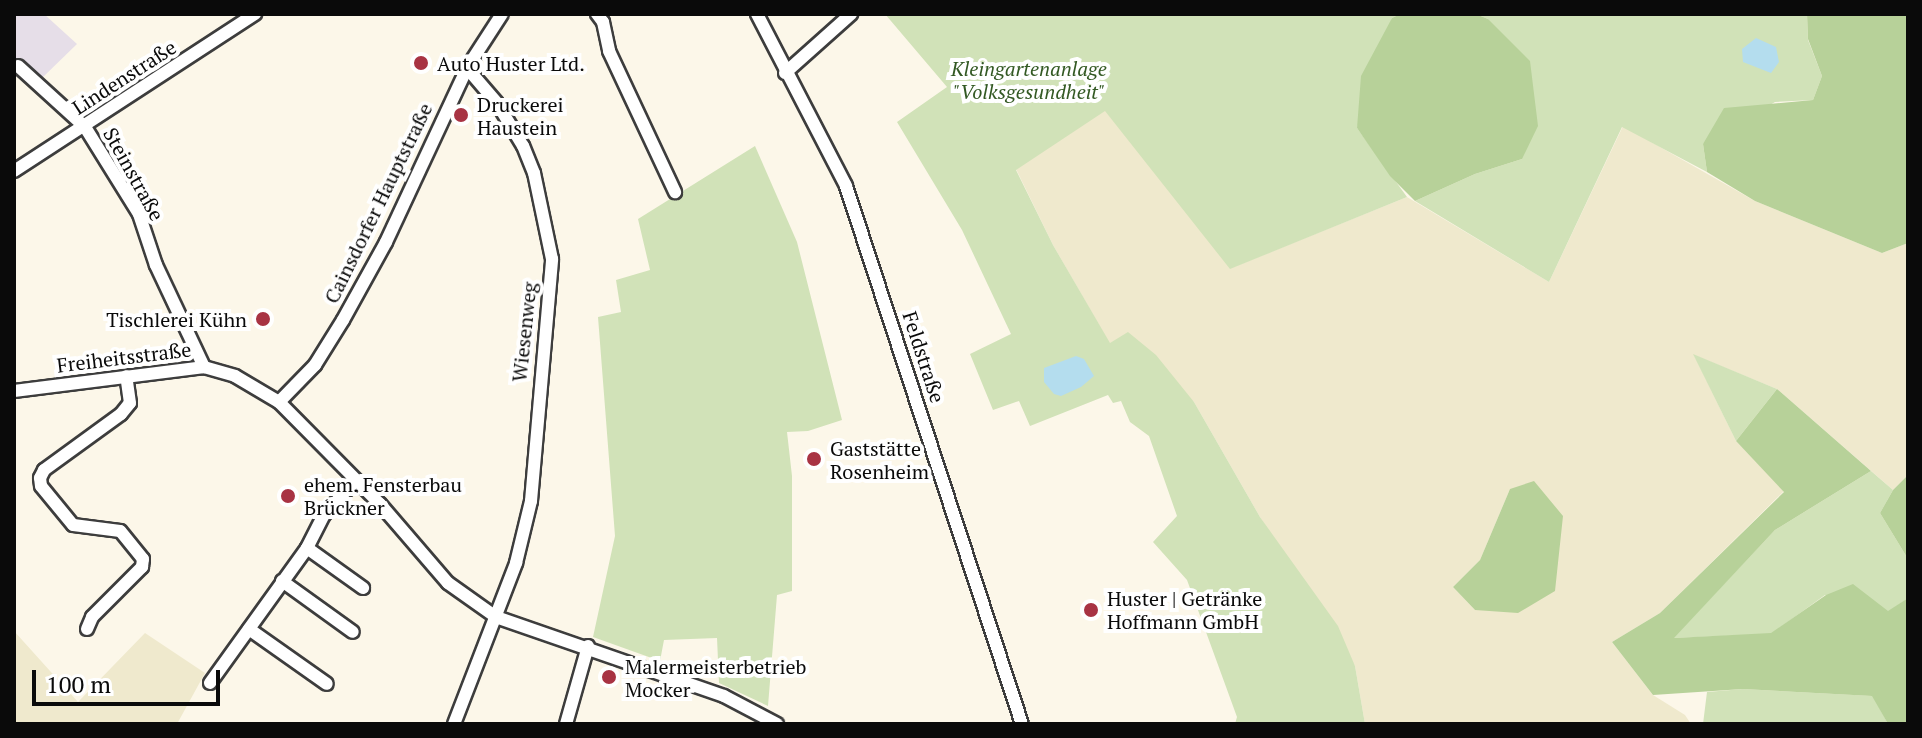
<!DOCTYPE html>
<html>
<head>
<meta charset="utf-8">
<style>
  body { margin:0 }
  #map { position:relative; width:1922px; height:738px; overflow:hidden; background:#fcf7e9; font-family:"PT Serif",serif }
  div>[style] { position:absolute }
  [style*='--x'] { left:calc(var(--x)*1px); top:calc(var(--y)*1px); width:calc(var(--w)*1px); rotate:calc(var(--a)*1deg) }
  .industrial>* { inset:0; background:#e6dee8 }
  .farmland>* { inset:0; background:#efe9cd }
  .green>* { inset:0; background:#d1e2b8 }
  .forest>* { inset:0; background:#b7d199 }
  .water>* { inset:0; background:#b4ddee }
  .roads { filter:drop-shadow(2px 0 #3d3d3d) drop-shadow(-2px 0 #3d3d3d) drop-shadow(0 2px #3d3d3d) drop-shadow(0 -2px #3d3d3d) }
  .minor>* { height:12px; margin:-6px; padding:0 6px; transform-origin:6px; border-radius:6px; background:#fff }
  .dots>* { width:22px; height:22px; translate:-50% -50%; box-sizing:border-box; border:4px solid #fff; border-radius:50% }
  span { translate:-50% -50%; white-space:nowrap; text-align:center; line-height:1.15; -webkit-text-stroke:8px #fff; paint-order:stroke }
  .poi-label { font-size:20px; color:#0a0a0a }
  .left { translate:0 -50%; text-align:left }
  .right { translate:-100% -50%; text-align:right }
  .park-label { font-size:20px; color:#335923; font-style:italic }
  .street-label { font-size:20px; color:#0a0a0a }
  .frame { position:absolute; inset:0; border:16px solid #0a0a0a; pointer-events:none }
  .scale { position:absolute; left:32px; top:670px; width:188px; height:36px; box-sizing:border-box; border:4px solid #0a0a0a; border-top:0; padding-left:10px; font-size:24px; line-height:28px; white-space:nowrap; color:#0a0a0a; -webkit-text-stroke:6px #fff; paint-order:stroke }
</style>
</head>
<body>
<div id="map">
  <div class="industrial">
    <i style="clip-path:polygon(14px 14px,44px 14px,77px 44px,41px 79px,25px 62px,14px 57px)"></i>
  </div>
  <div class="farmland">
    <i style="clip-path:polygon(evenodd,1105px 110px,1231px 268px,1407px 197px,1549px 282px,1623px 126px,1755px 201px,1882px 253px,1908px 243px,1908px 475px,1893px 490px,1777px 389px,1694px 355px,1736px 441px,1784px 491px,1660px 613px,1612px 642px,1653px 695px,1685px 715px,1691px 724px,1365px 724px,1355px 666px,1260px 517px,1194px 402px,1110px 344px,1053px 245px,1016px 169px,1105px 110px,1510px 489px,1475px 610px,1453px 587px,1480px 560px,1510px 489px)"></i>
    <i style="clip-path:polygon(14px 631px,78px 702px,145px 633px,205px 673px,177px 724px,14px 724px)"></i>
  </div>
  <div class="green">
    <i style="clip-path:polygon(885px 14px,1400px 14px,1392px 18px,1357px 128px,1407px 197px,1230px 269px,1105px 111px,1016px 170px,1053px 245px,1110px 343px,1128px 332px,1156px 355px,1194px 402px,1260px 517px,1338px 626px,1355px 666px,1365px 724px,1235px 724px,1237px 717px,1187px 580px,1153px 542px,1177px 516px,1149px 436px,1130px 422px,1121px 401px,1113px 403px,1108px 395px,1030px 426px,1019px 401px,993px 410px,970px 354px,1011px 334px,962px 230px,897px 122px,947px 87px)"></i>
    <i style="clip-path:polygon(1476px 14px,1807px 14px,1808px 40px,1822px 76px,1813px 100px,1775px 102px,1703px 144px,1707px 172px,1622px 127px,1549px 282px,1415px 201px,1475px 174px,1522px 159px,1488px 19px)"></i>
    <i style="clip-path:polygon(755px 146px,797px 242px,842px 420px,808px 431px,787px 432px,792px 476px,792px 591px,777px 595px,768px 706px,719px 683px,717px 638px,664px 640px,660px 661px,593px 637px,615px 536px,598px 317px,621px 312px,616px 280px,650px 270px,638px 219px)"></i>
    <i style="clip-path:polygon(1693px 354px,1777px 389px,1736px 441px)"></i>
    <i style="clip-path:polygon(1871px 471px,1893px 490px,1880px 513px,1908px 559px,1908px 598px,1888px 612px,1825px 595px,1771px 634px,1673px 638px,1775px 530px)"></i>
    <i style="clip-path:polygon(1743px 689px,1873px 696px,1888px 724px,1703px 724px,1707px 692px)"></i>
  </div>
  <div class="forest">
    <i style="clip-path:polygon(1400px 14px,1476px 14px,1488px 19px,1530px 61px,1538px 126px,1522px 159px,1475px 174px,1415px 201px,1390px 176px,1357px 128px,1361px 76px,1392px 18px)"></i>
    <i style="clip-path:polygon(1807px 14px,1908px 14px,1908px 243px,1882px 253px,1755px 201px,1707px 172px,1703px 144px,1724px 108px,1813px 100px,1822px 76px,1808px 39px)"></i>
    <i style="clip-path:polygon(1777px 389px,1871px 471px,1775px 530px,1674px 638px,1771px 633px,1826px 595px,1853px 584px,1888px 611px,1908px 598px,1908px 724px,1888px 724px,1872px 696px,1743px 689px,1653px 695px,1612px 642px,1660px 613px,1784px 492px,1736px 441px)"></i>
    <i style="clip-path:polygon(1908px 475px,1908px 559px,1880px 513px,1893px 490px)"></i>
    <i style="clip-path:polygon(1534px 481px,1563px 516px,1555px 591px,1518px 613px,1475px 610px,1453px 587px,1480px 560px,1510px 489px)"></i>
  </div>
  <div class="water">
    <i style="clip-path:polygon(1756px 38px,1776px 47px,1779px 62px,1771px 73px,1743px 62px,1742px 49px)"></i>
    <i style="clip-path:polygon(1076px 356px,1084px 359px,1094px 376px,1081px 387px,1061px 396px,1054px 394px,1044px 382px,1044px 368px)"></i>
  </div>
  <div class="roads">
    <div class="minor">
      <i style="--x:597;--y:14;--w:10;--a:53"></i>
      <i style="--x:603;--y:22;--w:30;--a:78"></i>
      <i style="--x:609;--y:51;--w:156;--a:64.9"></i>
      <i style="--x:757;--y:14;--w:194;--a:62.6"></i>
      <i style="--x:846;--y:186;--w:566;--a:71.89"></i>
      <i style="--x:18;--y:66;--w:91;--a:42.3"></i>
      <i style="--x:85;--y:127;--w:102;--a:58.2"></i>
      <i style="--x:139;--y:214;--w:54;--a:71.6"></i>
      <i style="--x:156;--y:265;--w:113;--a:64.8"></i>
      <i style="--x:785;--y:73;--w:89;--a:-41.8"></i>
      <i style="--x:14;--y:171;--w:288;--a:-33.1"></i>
      <i style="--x:14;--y:391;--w:192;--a:-7.2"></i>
      <i style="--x:204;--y:367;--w:32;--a:16"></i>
      <i style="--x:235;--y:376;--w:51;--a:30.6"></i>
      <i style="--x:279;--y:402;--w:144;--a:45.3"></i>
      <i style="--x:380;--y:504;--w:104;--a:49.3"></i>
      <i style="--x:448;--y:583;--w:59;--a:35.3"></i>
      <i style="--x:496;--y:617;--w:241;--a:19.1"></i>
      <i style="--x:724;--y:696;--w:60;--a:27.8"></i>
      <i style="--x:279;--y:402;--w:52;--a:-45.8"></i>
      <i style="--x:315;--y:365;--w:53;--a:-58.1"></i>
      <i style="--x:343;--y:320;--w:89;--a:-61.1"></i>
      <i style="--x:386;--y:242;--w:192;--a:-65"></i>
      <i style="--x:467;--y:68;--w:64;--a:-57.1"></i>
      <i style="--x:307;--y:548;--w:69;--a:35.5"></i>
      <i style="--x:282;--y:581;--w:87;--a:35.7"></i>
      <i style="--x:87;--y:629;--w:13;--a:-67"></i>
      <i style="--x:92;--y:617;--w:71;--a:-45"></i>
      <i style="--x:142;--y:567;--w:8;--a:-83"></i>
      <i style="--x:143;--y:559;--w:36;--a:-129"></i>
      <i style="--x:120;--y:531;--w:47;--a:-172.7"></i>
      <i style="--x:73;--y:525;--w:50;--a:-129.4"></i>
      <i style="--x:41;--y:486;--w:8;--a:-97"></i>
      <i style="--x:40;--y:478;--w:9;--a:-63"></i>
      <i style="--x:44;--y:470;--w:95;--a:-36"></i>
      <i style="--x:121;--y:414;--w:14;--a:-51"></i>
      <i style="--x:130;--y:403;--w:27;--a:-98"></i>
      <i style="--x:249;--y:629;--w:95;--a:35.2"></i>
      <i style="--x:210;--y:683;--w:166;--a:-54.3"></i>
      <i style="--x:307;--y:548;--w:37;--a:-63"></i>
      <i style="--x:324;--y:515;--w:46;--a:-47.6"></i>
      <i style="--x:454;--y:724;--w:173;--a:-68.9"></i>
      <i style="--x:516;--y:563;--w:64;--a:-76.4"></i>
      <i style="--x:531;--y:501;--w:243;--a:-85"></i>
      <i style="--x:552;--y:259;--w:88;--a:-101.8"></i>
      <i style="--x:534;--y:173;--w:29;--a:-112"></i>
      <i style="--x:523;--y:146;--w:50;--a:-121.2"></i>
      <i style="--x:497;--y:103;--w:46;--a:-130.6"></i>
      <i style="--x:566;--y:724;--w:81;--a:-74.2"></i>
    </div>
  </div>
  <div class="dots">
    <i style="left:421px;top:63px;background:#a83343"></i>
    <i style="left:461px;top:115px;background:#a83343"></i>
    <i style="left:263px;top:319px;background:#a83343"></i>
    <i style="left:814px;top:459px;background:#a83343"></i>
    <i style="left:288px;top:496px;background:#a83343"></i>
    <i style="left:1091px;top:610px;background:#a83343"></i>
    <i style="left:609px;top:677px;background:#a83343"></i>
  </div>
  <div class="poi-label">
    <span class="left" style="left:437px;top:63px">Auto Huster Ltd.</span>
    <span class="left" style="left:477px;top:116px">Druckerei<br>Haustein</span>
    <span class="right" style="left:247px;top:319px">Tischlerei Kühn</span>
    <span class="left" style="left:830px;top:460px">Gaststätte<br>Rosenheim</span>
    <span class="left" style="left:304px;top:496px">ehem. Fensterbau<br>Brückner</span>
    <span class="left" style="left:1107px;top:610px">Huster | Getränke<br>Hoffmann GmbH</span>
    <span class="left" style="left:625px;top:678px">Malermeisterbetrieb<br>Mocker</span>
  </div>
  <div class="park-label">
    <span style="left:1029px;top:80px">Kleingartenanlage<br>"Volksgesundheit"</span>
  </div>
  <div class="street-label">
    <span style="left:124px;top:77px;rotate:-33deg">Lindenstraße</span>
    <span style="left:134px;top:174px;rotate:61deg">Steinstraße</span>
    <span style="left:378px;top:203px;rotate:-64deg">Cainsdorfer Hauptstraße</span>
    <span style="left:524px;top:332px;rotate:-84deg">Wiesenweg</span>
    <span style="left:124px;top:357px;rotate:-7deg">Freiheitsstraße</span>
    <span style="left:924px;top:357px;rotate:72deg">Feldstraße</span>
  </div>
  <div class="frame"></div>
  <div class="scale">100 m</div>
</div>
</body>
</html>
